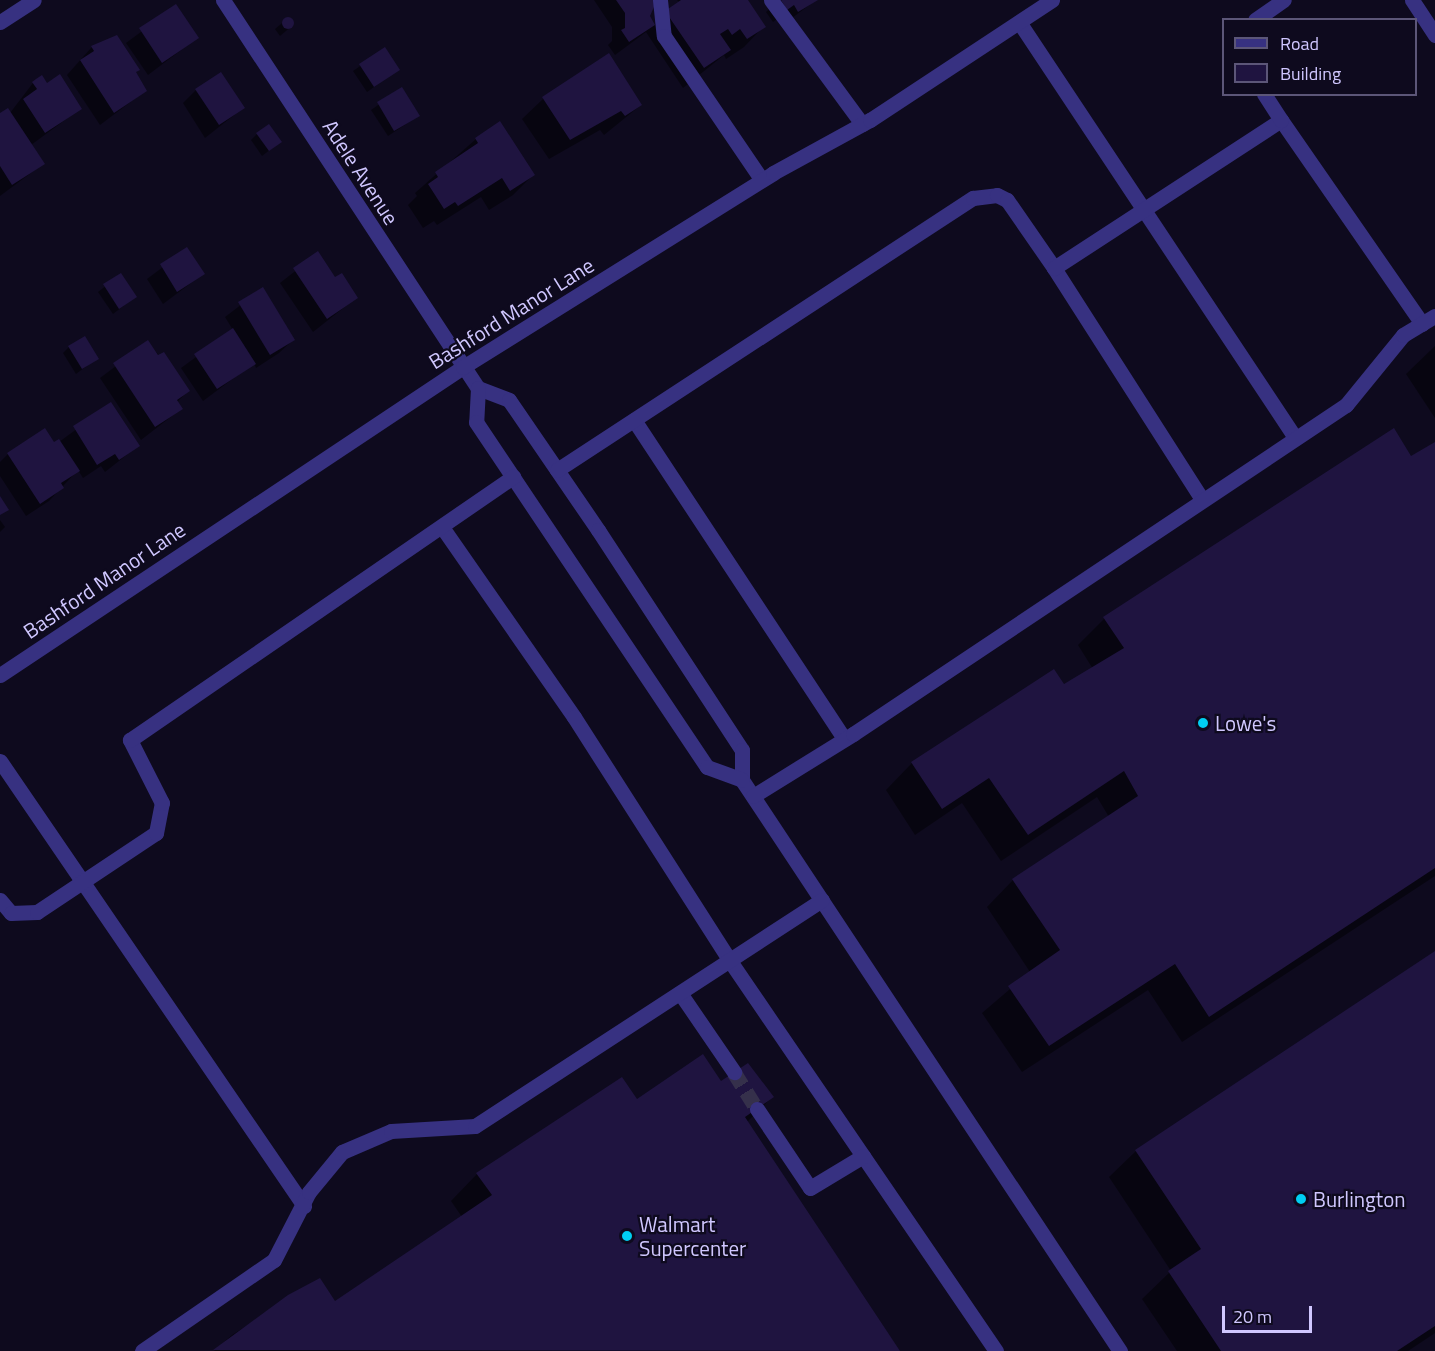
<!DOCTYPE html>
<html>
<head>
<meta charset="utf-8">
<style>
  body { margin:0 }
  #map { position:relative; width:1435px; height:1351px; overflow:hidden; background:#0e0a1e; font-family:"Titillium Web",sans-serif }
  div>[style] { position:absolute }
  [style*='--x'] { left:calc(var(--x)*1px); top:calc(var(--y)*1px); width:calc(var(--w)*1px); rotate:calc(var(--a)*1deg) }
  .shadow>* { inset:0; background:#0007 }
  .building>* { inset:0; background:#1f1440 }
  .round { border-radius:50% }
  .minor-tunnel>* { height:15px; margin-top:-7.5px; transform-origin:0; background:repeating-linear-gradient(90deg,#35304b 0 15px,transparent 0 23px) }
  .minor>* { height:15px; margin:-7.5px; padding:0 7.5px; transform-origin:7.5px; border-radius:7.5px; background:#373181 }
  .dots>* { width:16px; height:16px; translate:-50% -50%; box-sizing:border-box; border:3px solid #0e0a1e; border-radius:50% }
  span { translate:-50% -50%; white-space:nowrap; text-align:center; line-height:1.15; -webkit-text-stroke:4.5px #0e0a1e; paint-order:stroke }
  .street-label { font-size:21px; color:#d0c7ff }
  .poi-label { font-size:21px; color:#d0c7ff }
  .left { translate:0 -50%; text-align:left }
  .legend { position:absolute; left:1222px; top:18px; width:195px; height:78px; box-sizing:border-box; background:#0e0a1e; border:2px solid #5c5678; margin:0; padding:8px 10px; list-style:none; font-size:18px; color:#d0c7ff }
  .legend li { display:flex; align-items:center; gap:12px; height:30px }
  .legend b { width:30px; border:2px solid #5c5678 }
  .scale { position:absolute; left:1222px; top:1306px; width:90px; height:27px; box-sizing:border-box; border:3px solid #d0c7ff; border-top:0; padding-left:8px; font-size:18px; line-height:21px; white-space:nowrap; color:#d0c7ff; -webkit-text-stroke:4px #0e0a1e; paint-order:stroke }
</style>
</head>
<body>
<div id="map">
  <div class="shadow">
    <i style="clip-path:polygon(594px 0,655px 0,648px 16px,654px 25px,680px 3px,677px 0,746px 0,764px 26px,744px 47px,726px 59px,724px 55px,683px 88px,646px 32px,615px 55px,608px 45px,612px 41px,612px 27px)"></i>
    <i style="clip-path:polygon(767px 0,816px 0,784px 24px,780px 17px,773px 22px,766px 12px,771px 7px)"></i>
    <i style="clip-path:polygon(176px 6px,197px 38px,148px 75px,126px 43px)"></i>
    <i style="clip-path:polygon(288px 18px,293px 25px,280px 36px,275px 29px)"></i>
    <i style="clip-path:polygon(117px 37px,145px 91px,100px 125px,67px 75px,91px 48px)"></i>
    <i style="clip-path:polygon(385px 49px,398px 70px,367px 92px,353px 71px)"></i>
    <i style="clip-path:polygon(609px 56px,641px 105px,604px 135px,600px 130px,549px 159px,522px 119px,543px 99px)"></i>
    <i style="clip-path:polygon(33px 83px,46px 85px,80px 109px,31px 145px,43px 164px,0 196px,0 115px,10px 113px)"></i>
    <i style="clip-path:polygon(401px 89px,418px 116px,388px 136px,371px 110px)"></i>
    <i style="clip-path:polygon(196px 90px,243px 108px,205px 138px,183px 103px)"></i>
    <i style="clip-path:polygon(257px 134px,280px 142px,262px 156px,251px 140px)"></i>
    <i style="clip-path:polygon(476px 139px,533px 175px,513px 195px,489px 210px,481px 197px,437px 225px,434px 221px,423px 228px,408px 205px,417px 196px,415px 193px)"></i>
    <i style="clip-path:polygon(187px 249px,203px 274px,163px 304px,147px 279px)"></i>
    <i style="clip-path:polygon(317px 254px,335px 279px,356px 298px,313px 332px,280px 283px)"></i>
    <i style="clip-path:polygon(120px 275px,135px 297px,113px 314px,98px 292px)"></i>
    <i style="clip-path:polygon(262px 289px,293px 340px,279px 353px,256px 368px,254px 363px,203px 401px,181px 368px,233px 330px,225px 317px)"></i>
    <i style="clip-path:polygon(148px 342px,188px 391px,177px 402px,181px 409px,141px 440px,100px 378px)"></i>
    <i style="clip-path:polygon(1435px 346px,1435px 418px,1406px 374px)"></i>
    <i style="clip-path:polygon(69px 347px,97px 358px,76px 374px,63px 353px)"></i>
    <i style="clip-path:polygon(111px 404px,138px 446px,105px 472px,101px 466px,83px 478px,78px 470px,49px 501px,26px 516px,0 476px,0 462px,8px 454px,59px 442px)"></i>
    <i style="clip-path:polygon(1435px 444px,1435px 876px,1182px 1042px,1148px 990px,1022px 1072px,982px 1013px,1030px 972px,987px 907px,1013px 880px,1109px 817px,1097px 797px,1001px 861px,962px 803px,915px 835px,886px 790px,912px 763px,1093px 669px,1078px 645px,1104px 619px)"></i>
    <i style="clip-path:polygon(0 520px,5px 527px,0 532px)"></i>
    <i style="clip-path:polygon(1435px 953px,1435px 1333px,1408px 1351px,1177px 1351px,1142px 1299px,1171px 1271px,1109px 1177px,1136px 1151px)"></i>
    <i style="clip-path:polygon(720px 1083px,772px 1097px,747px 1122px,899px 1351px,214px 1351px,232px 1335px,319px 1280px,335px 1303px,462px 1217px,451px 1201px,477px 1174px,636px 1101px)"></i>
  </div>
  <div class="building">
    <i style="clip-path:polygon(616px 0,657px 0,650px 16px,655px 25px,629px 42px,621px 30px,625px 28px,625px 13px)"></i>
    <i style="clip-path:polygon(681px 0,748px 0,766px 27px,747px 39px,740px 29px,732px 35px,728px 29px,720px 34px,731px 50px,704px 68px,665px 11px)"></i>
    <i style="clip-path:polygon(781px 0,818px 0,798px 12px,794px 5px,787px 10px)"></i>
    <i style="clip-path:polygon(176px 4px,199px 38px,162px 63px,139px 28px)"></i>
    <i class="round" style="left:282px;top:17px;width:12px;height:12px"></i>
    <i style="clip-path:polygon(117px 35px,140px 70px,136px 72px,147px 91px,114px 113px,80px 60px,94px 51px,91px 46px)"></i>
    <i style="clip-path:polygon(385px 47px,400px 70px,374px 87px,359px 64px)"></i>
    <i style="clip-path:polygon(609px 53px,642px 105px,625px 116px,621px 111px,570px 140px,542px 97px)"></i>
    <i style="clip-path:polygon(221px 72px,245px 108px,219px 125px,195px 89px)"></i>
    <i style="clip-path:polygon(60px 74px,82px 109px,45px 133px,23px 99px,37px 89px,32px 82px,36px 79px,42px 75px,47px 83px)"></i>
    <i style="clip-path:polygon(402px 87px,420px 116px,394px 131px,377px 102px)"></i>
    <i style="clip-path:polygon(8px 108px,45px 164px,12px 185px,0 166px,0 113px)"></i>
    <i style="clip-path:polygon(500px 121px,535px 175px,510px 191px,502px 178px,458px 206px,455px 202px,444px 209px,428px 184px,438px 177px,435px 172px,478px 143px,475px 138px)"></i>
    <i style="clip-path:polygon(269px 124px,282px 142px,269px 151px,256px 133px)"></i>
    <i style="clip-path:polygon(187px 247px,205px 274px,177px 292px,160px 264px)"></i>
    <i style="clip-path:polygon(318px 251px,335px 277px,342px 273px,358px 298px,327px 319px,293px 268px)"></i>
    <i style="clip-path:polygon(121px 273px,137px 297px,119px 309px,103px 284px)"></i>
    <i style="clip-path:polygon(263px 287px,295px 340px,270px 355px,238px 302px)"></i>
    <i style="clip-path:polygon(233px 328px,256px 364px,217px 389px,194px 354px)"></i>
    <i style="clip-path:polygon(85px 336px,99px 359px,82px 369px,68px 346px)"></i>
    <i style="clip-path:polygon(148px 340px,158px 355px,164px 352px,190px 391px,177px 400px,183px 409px,155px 427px,113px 363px)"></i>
    <i style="clip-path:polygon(111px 402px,140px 446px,119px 460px,115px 454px,97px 465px,73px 426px)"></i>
    <i style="clip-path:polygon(45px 428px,54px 442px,59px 439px,80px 471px,61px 483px,64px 488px,40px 504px,7px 453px)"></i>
    <i style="clip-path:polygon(1394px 428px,1411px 456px,1435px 442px,1435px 868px,1209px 1017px,1175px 964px,1049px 1046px,1008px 986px,1060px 950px,1012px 879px,1138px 796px,1124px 771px,1028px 835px,989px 778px,942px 809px,911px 762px,1054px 669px,1064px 684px,1124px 648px,1103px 617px)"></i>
    <i style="clip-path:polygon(0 496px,9px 510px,0 515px)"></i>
    <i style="clip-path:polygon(1435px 951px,1435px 1326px,1397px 1351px,1221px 1351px,1168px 1271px,1201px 1249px,1135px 1150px)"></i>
    <i style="clip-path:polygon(703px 1054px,721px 1081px,748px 1063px,774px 1097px,745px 1117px,900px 1351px,213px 1350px,288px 1295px,320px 1278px,335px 1301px,492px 1195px,476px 1173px,622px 1077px,637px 1099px)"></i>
  </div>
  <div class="minor-tunnel">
    <i style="--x:734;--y:1072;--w:44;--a:58.1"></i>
  </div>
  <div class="minor">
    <i style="--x:223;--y:0;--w:464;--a:56.7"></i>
    <i style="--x:478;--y:388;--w:33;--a:21"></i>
    <i style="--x:509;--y:400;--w:158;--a:55.6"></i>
    <i style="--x:598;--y:530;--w:263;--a:56.8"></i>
    <i style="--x:742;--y:750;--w:30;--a:90"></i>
    <i style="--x:742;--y:780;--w:685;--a:56.5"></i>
    <i style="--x:660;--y:0;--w:36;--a:84"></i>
    <i style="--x:664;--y:36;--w:174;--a:55.8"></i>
    <i style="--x:771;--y:0;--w:154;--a:53.7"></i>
    <i style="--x:1412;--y:0;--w:42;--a:56.7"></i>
    <i style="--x:1255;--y:20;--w:35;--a:-35"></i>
    <i style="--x:0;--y:22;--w:40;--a:-32.9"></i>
    <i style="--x:1019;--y:22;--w:498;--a:56.4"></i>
    <i style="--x:1281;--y:120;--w:248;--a:55.3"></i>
    <i style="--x:1054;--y:268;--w:274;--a:57.4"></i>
    <i style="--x:478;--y:388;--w:34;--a:93"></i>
    <i style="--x:476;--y:422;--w:415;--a:56.2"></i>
    <i style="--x:707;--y:767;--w:37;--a:20"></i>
    <i style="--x:634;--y:420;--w:382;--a:56.6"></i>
    <i style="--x:557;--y:470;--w:497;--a:-33.2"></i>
    <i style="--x:973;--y:198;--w:24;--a:-7"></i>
    <i style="--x:997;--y:195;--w:11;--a:27"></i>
    <i style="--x:1007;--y:200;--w:83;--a:55.3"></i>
    <i style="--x:1054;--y:268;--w:271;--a:-33.1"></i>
    <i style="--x:1281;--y:120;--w:31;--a:-123"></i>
    <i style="--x:442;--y:527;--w:231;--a:55.2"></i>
    <i style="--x:574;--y:717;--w:290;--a:57.4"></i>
    <i style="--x:730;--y:961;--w:472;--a:55.7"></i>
    <i style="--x:0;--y:675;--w:556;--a:-33.63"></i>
    <i style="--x:463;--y:367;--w:366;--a:-32"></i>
    <i style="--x:773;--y:173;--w:111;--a:-28.7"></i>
    <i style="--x:870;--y:120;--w:218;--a:-33.4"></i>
    <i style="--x:0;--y:761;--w:539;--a:55.66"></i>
    <i style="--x:753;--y:796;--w:118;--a:-31.8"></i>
    <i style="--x:853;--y:734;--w:593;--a:-33.72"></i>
    <i style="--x:1346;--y:405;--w:90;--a:-50.8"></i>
    <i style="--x:1403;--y:335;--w:37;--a:-31"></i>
    <i style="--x:0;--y:900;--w:17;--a:50"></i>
    <i style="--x:11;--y:913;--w:26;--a:-2"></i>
    <i style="--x:37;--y:912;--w:143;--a:-33.6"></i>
    <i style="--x:156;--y:833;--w:31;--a:-79"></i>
    <i style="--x:162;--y:803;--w:71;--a:-116.9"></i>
    <i style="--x:130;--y:740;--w:465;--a:-34.5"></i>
    <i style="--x:680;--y:993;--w:96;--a:55.6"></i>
    <i style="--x:757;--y:1109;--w:95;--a:56.1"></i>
    <i style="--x:810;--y:1188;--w:62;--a:-31.1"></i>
    <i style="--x:142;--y:1351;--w:160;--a:-34.6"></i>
    <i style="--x:274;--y:1260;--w:76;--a:-62.8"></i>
    <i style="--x:309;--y:1192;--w:52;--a:-50.5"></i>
    <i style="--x:342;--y:1152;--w:53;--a:-23.2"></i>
    <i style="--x:391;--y:1131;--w:84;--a:-3.4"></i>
    <i style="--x:475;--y:1126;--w:414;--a:-33.1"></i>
  </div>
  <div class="dots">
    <i style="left:1203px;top:723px;background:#00cef2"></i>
    <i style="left:1301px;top:1199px;background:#00cef2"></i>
    <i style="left:627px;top:1236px;background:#00cef2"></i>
  </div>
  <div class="street-label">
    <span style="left:361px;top:172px;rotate:57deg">Adele Avenue</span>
    <span style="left:511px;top:313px;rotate:-32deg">Bashford Manor Lane</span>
    <span style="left:104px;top:580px;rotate:-34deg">Bashford Manor Lane</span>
  </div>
  <div class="poi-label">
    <span class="left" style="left:1215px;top:723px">Lowe's</span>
    <span class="left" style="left:1313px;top:1199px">Burlington</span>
    <span class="left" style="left:639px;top:1236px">Walmart<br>Supercenter</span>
  </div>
  <ul class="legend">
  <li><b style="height:8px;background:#373181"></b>Road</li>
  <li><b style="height:16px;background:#1f1440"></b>Building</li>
  </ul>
  <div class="scale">20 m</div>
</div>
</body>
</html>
